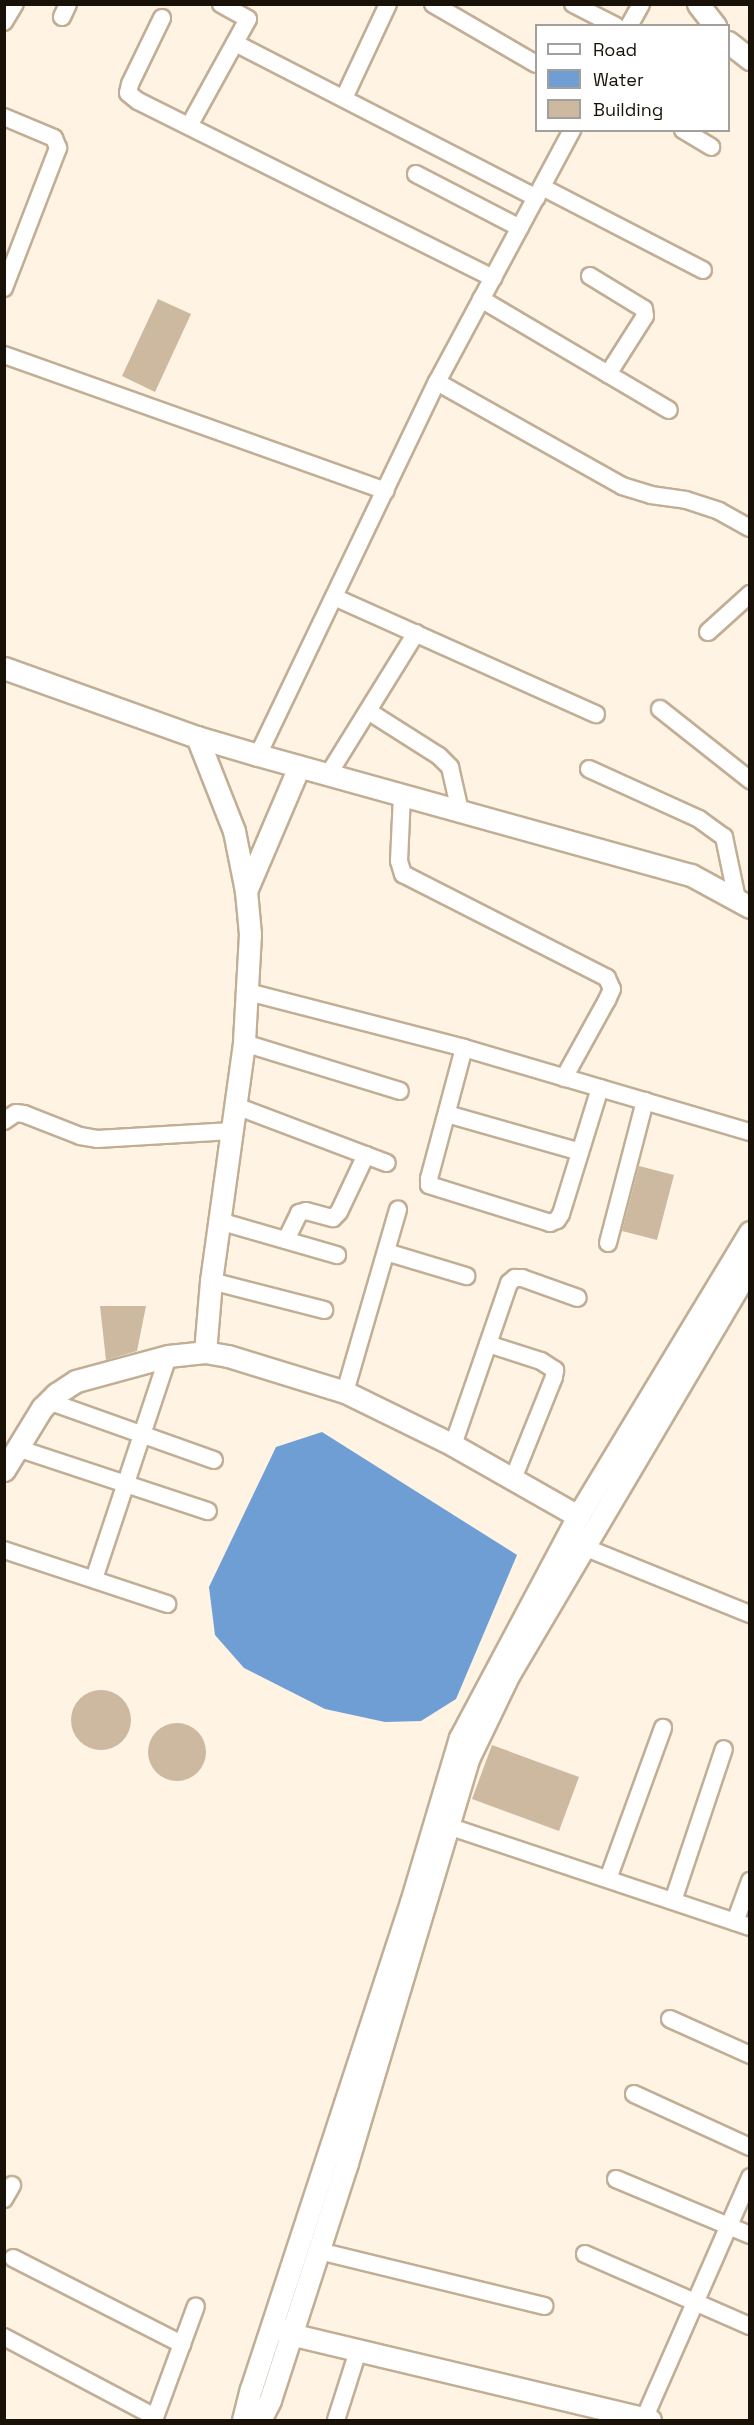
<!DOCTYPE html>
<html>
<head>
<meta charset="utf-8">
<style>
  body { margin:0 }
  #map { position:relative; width:754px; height:2425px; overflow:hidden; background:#fff3e3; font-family:"Space Grotesk",sans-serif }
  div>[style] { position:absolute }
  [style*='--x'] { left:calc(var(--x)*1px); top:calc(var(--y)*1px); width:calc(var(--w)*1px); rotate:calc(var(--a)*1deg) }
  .water>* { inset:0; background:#6f9ed4 }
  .building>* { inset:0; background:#ccb99f }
  .round { border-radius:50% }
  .roads { filter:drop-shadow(2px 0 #c1ae95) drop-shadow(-2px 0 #c1ae95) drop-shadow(0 2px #c1ae95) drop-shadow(0 -2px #c1ae95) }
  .minor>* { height:16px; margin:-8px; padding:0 8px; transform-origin:8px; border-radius:8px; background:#fff }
  .tertiary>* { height:21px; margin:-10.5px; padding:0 10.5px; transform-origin:10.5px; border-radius:10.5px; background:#fff }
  span { translate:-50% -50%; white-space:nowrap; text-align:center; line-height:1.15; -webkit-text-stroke:5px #fff; paint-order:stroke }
  .frame { position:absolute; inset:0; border:6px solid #181108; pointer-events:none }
  .legend { position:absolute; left:535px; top:24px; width:195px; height:108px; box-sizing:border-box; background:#fff; border:2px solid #a3a09c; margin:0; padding:8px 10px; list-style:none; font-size:18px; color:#181108 }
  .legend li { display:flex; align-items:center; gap:12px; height:30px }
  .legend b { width:30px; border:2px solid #a3a09c }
</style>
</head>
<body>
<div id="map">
  <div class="water">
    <i style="clip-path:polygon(322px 1432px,517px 1555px,456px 1699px,421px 1721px,385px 1722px,325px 1709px,244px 1668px,215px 1635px,209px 1587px,276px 1447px)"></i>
  </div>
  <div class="building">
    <i style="clip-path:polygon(158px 299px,191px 314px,155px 392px,122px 376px)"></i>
    <i style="clip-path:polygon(639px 1166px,674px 1175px,657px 1240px,622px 1231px)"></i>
    <i style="clip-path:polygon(100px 1306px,146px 1306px,137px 1351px,106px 1360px)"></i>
    <i class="round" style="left:71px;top:1690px;width:60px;height:60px"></i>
    <i class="round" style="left:148px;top:1723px;width:58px;height:58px"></i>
    <i style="clip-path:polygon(492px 1745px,579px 1777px,559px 1831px,472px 1799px)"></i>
  </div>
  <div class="roads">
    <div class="minor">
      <i style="--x:433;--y:4;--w:119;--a:30.2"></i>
      <i style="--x:573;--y:4;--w:48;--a:27.1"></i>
      <i style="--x:62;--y:17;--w:14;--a:-65"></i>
      <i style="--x:162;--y:18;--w:73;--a:115.9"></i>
      <i style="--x:130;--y:84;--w:9;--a:103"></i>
      <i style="--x:128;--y:93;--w:13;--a:39"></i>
      <i style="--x:138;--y:101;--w:397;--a:26.5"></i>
      <i style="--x:4;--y:22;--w:21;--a:-59"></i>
      <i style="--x:629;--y:26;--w:25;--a:-61"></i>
      <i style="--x:235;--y:43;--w:339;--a:27.2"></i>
      <i style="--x:344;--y:98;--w:104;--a:-64.9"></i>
      <i style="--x:4;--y:117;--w:54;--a:22.8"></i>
      <i style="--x:54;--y:138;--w:11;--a:68"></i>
      <i style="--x:58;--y:148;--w:150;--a:111.1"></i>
      <i style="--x:189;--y:126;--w:122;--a:-61.1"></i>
      <i style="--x:248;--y:19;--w:31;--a:-151"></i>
      <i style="--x:683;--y:130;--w:33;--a:31"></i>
      <i style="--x:416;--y:174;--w:117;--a:27.4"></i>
      <i style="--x:542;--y:187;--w:181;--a:27.3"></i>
      <i style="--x:590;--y:276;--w:63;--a:31.4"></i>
      <i style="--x:644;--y:309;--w:7;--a:82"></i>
      <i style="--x:645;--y:316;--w:69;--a:122.5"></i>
      <i style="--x:481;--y:299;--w:218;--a:30.6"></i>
      <i style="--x:4;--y:355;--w:405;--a:19.6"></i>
      <i style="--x:437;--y:382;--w:212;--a:29.3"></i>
      <i style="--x:622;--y:486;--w:30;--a:17"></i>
      <i style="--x:651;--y:495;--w:35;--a:8"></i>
      <i style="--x:686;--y:500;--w:35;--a:18"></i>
      <i style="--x:719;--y:511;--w:35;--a:29"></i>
      <i style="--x:334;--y:597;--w:287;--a:24.1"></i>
      <i style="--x:708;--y:632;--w:57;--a:-42.1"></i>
      <i style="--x:660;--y:709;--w:115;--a:38.3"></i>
      <i style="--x:368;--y:711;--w:84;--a:32.4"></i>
      <i style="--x:439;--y:756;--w:16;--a:45"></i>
      <i style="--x:450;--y:767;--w:45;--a:77.2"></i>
      <i style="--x:258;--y:755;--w:414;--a:-64.4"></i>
      <i style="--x:437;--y:382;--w:286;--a:-61.8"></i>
      <i style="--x:589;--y:769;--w:121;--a:24.4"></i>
      <i style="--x:699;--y:819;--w:31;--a:36"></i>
      <i style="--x:724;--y:837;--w:63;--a:78.2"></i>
      <i style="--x:328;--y:775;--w:167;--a:-58.2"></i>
      <i style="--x:402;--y:795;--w:66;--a:92.6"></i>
      <i style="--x:399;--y:861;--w:14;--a:73"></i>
      <i style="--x:403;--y:874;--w:229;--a:27"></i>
      <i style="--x:607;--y:978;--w:12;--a:66"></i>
      <i style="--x:612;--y:989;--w:12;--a:114"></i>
      <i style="--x:607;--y:1000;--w:89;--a:118.9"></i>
      <i style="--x:248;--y:992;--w:223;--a:14.5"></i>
      <i style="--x:464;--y:1048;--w:298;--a:16.4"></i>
      <i style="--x:244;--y:1043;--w:163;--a:17.1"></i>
      <i style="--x:464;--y:1048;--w:136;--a:105"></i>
      <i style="--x:429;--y:1179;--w:6;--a:90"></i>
      <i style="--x:429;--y:1185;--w:127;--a:17.4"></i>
      <i style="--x:550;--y:1223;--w:8;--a:-23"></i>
      <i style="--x:557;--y:1220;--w:7;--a:-56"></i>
      <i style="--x:561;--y:1214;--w:132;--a:-72.8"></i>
      <i style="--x:236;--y:1106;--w:161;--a:20.7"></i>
      <i style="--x:447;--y:1114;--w:138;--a:15.9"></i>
      <i style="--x:4;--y:1121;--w:14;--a:-34"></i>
      <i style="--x:16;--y:1113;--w:8;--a:7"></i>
      <i style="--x:24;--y:1114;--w:60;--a:21.4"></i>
      <i style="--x:80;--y:1136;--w:17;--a:10"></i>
      <i style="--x:97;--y:1139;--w:135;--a:-3.4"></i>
      <i style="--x:219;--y:1221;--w:123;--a:16.1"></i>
      <i style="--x:286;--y:1240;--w:30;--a:-64"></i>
      <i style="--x:299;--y:1213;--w:7;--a:-16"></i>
      <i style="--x:306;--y:1211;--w:28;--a:15"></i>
      <i style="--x:333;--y:1218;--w:8;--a:-45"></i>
      <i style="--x:339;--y:1212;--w:63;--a:-64.7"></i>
      <i style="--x:608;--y:1243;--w:147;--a:-75.4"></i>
      <i style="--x:386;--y:1252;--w:84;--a:16.7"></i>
      <i style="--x:211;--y:1281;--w:117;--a:14.4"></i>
      <i style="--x:488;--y:1344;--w:56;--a:17.8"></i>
      <i style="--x:541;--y:1361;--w:17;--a:33"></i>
      <i style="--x:555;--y:1370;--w:7;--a:98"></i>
      <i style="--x:554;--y:1377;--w:110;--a:111.9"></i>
      <i style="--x:345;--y:1392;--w:190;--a:-73.8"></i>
      <i style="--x:48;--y:1401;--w:176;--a:19.6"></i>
      <i style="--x:453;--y:1445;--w:171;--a:-70.9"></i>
      <i style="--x:509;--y:1283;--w:8;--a:-40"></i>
      <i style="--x:515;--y:1278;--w:7;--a:0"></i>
      <i style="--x:522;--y:1278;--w:59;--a:19.7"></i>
      <i style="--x:17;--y:1448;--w:201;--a:18.3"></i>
      <i style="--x:584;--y:1547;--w:179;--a:22"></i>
      <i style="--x:4;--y:1550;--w:172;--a:18.3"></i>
      <i style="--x:94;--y:1579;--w:235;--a:-71.6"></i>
      <i style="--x:448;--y:1826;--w:318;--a:18.5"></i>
      <i style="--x:608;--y:1879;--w:161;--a:-70"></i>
      <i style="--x:673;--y:1901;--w:160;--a:-71.5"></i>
      <i style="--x:735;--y:1922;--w:44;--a:-69.9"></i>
      <i style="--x:670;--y:2019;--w:88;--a:24.2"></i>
      <i style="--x:634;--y:2094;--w:128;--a:24.6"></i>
      <i style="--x:616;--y:2179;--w:145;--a:22.7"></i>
      <i style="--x:4;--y:2199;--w:16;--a:-60"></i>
      <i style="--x:319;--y:2251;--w:232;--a:13.7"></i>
      <i style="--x:585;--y:2254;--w:180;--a:23.6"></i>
      <i style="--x:13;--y:2258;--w:190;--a:27"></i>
      <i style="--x:4;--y:2337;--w:171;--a:27.9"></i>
      <i style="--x:644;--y:2419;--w:264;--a:-66.3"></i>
      <i style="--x:154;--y:2420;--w:121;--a:-69.8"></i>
      <i style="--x:336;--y:2420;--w:72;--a:-72.3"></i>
    </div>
    <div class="tertiary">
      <i style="--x:698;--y:4;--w:28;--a:52"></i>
      <i style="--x:728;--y:42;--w:28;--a:38"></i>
      <i style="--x:4;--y:668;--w:205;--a:19.7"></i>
      <i style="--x:197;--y:737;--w:64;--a:16.4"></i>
      <i style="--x:258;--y:755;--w:449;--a:15.5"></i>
      <i style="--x:691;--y:875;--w:67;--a:28.5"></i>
      <i style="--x:197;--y:737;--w:101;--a:68.5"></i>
      <i style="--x:234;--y:831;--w:61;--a:78.7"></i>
      <i style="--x:246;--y:891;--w:43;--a:84.7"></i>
      <i style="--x:250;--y:934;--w:109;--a:93.2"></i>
      <i style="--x:244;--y:1043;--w:240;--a:97.9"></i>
      <i style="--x:211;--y:1281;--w:71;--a:94.8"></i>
      <i style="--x:246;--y:891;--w:135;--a:-66.9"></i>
      <i style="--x:4;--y:1470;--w:73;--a:-58.5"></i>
      <i style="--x:42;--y:1408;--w:20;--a:-45"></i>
      <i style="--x:56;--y:1394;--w:24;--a:-33"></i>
      <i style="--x:76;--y:1381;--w:95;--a:-15.2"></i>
      <i style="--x:168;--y:1356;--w:37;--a:-6"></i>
      <i style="--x:205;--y:1352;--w:23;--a:10"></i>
      <i style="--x:228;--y:1356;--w:122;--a:17.1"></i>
      <i style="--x:345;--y:1392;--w:120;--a:26.1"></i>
      <i style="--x:453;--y:1445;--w:144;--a:29.6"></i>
      <i style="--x:278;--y:2328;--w:13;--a:27"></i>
      <i style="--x:290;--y:2334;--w:370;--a:13.4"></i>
      <i style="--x:243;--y:2420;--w:32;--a:-76"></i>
      <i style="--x:251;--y:2389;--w:513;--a:-71.81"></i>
      <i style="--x:411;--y:1902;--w:171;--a:-73.4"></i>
      <i style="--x:460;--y:1738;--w:251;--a:-62"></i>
      <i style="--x:578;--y:1516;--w:332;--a:-58.8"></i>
      <i style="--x:260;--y:2420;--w:22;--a:-63"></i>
      <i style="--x:270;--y:2400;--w:249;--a:-72"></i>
      <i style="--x:347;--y:2163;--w:424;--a:-73.3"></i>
      <i style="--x:469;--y:1757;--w:92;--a:-64.3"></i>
      <i style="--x:509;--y:1674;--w:474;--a:-59.4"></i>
    </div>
  </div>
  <div class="frame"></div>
  <ul class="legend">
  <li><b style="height:8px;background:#fff"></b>Road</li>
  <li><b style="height:16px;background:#6f9ed4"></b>Water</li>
  <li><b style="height:16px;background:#ccb99f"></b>Building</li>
  </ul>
</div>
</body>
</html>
